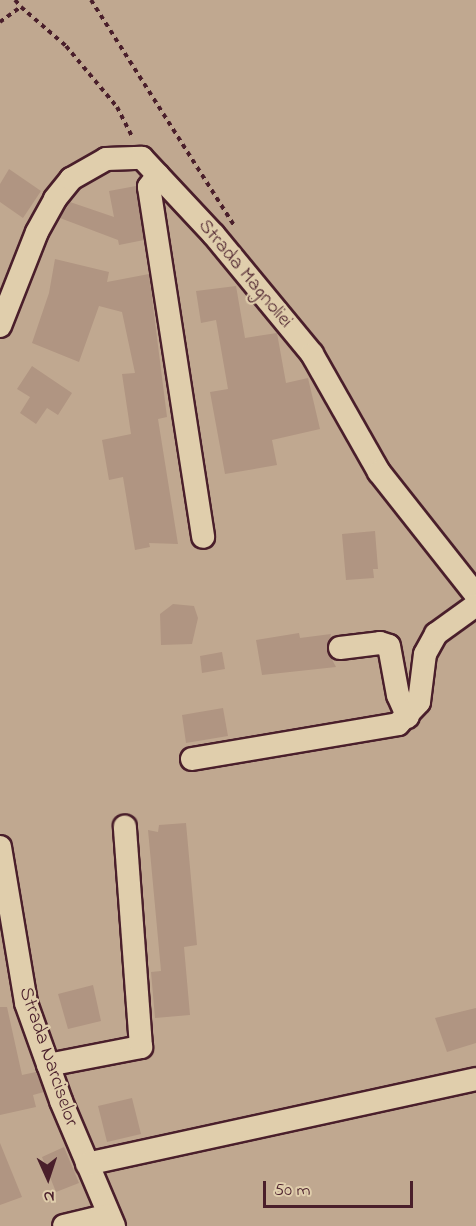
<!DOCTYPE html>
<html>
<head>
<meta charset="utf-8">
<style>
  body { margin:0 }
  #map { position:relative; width:476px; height:1226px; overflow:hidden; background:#d7c4a4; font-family:"Indie Flower",sans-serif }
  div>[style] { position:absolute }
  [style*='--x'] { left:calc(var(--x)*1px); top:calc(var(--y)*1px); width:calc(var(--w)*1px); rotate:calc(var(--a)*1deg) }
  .green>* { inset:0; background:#c0a890 }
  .building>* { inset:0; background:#b09582 }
  .path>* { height:4px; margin-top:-2px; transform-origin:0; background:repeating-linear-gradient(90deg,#4a1f2b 0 4.5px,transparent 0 9px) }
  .roads { filter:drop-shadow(2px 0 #4a1f2b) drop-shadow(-2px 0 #4a1f2b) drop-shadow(0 2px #4a1f2b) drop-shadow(0 -2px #4a1f2b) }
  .minor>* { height:22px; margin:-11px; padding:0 11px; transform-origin:11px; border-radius:11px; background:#e0ceac }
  span { translate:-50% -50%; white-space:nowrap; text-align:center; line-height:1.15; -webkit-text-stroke:4.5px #e0ceac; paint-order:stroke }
  .street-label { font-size:20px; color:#4a1f2b }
  .north { position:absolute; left:18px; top:1148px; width:60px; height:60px; -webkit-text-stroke:4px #e0ceac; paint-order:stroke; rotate:177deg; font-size:16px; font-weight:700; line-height:24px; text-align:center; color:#4a1f2b }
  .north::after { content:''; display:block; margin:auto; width:21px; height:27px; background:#4a1f2b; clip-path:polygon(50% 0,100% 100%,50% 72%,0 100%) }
  .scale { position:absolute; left:263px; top:1181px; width:150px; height:27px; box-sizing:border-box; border:3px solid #4a1f2b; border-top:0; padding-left:8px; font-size:18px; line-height:21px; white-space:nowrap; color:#4a1f2b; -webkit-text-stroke:4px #e0ceac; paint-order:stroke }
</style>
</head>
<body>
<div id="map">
  <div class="green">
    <i style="clip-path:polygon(0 0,476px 0,476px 1226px,0 1226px)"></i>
  </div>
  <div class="building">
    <i style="clip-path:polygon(9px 169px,41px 191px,23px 218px,0 202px,0 184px)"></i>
    <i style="clip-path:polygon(136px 186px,144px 240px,119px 245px,118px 240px,60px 218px,70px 202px,114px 217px,109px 191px)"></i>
    <i style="clip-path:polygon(55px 259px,109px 272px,107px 282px,149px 274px,167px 417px,158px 419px,178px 544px,149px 543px,150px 547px,135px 550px,123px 477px,109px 480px,102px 440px,131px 434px,122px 374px,135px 373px,122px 312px,99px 306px,79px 362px,32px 343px,49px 293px)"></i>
    <i style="clip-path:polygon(236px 286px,245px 338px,277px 333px,286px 383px,308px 378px,320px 429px,272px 440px,277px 465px,225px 474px,210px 392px,228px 389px,216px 320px,201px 323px,196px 291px)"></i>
    <i style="clip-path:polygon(32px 366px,72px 393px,58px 415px,47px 408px,36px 424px,20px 413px,30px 397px,17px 389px)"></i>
    <i style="clip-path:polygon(375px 531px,378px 569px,373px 569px,374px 578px,346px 580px,342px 534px)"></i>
    <i style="clip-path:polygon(173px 604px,194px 606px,198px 618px,192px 644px,161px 645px,160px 614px)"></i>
    <i style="clip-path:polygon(299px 633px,300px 638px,331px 634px,327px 650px,336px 667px,262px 675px,256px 640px)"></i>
    <i style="clip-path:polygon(222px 652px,225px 669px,202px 673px,200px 656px)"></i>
    <i style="clip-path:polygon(223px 708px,228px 736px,186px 743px,182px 715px)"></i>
    <i style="clip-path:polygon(186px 823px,197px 945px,184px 947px,190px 1015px,155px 1018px,151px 972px,161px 971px,148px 830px,158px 832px,159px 825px)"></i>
    <i style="clip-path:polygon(93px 985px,101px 1021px,68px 1029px,58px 994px)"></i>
    <i style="clip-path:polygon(0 1007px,7px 1007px,22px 1075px,36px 1072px,44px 1092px,33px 1095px,36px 1107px,0 1115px)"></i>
    <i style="clip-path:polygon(476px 1008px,476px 1043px,447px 1052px,435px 1018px)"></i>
    <i style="clip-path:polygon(132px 1098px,141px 1134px,107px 1142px,98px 1106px)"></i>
    <i style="clip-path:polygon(0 1143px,22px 1197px,0 1205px)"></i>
    <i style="clip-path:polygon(64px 1147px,79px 1183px,56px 1192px,42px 1157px)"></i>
  </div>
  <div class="path">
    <i style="--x:15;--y:0;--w:9;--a:49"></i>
    <i style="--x:91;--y:0;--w:267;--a:57.6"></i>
    <i style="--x:0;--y:22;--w:26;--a:-36"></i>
    <i style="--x:21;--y:7;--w:60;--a:40.9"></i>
    <i style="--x:66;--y:46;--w:80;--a:50.1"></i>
    <i style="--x:117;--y:107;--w:35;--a:63"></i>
  </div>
  <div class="roads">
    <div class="minor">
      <i style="--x:158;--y:175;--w:15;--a:127"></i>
      <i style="--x:149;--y:187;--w:354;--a:81.2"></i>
      <i style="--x:0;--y:326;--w:101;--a:-68.5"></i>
      <i style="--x:37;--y:232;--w:38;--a:-61"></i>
      <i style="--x:55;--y:199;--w:26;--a:-51"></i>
      <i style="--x:71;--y:179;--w:40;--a:-29.7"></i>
      <i style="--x:106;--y:159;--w:36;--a:-2"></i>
      <i style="--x:142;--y:158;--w:105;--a:46.9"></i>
      <i style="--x:214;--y:235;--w:154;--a:50.5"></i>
      <i style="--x:312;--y:354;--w:136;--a:60.4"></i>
      <i style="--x:379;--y:472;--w:157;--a:51.7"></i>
      <i style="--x:340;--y:648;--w:40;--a:-7.1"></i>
      <i style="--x:380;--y:643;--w:9;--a:18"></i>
      <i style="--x:389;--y:646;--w:50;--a:79.6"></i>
      <i style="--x:398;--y:695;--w:24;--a:66"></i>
      <i style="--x:192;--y:759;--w:209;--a:-9.6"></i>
      <i style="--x:398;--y:724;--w:30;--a:-46"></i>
      <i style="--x:419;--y:702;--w:48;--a:-82.9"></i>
      <i style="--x:425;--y:654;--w:23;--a:-61"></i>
      <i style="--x:436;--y:634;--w:49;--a:-35.9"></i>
      <i style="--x:0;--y:847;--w:158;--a:80.5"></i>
      <i style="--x:26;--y:1003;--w:104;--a:70.3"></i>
      <i style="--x:61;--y:1101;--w:136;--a:67"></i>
      <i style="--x:48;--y:1065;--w:95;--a:-11"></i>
      <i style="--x:141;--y:1047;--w:221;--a:-94.2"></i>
      <i style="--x:87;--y:1164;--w:398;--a:-12.3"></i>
      <i style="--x:64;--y:1226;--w:46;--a:-13.7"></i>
    </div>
  </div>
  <div class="street-label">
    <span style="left:245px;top:274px;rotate:50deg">Strada Magnoliei</span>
    <span style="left:48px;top:1057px;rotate:71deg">Strada Narciselor</span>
  </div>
  <div class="north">N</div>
  <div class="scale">50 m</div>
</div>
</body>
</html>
